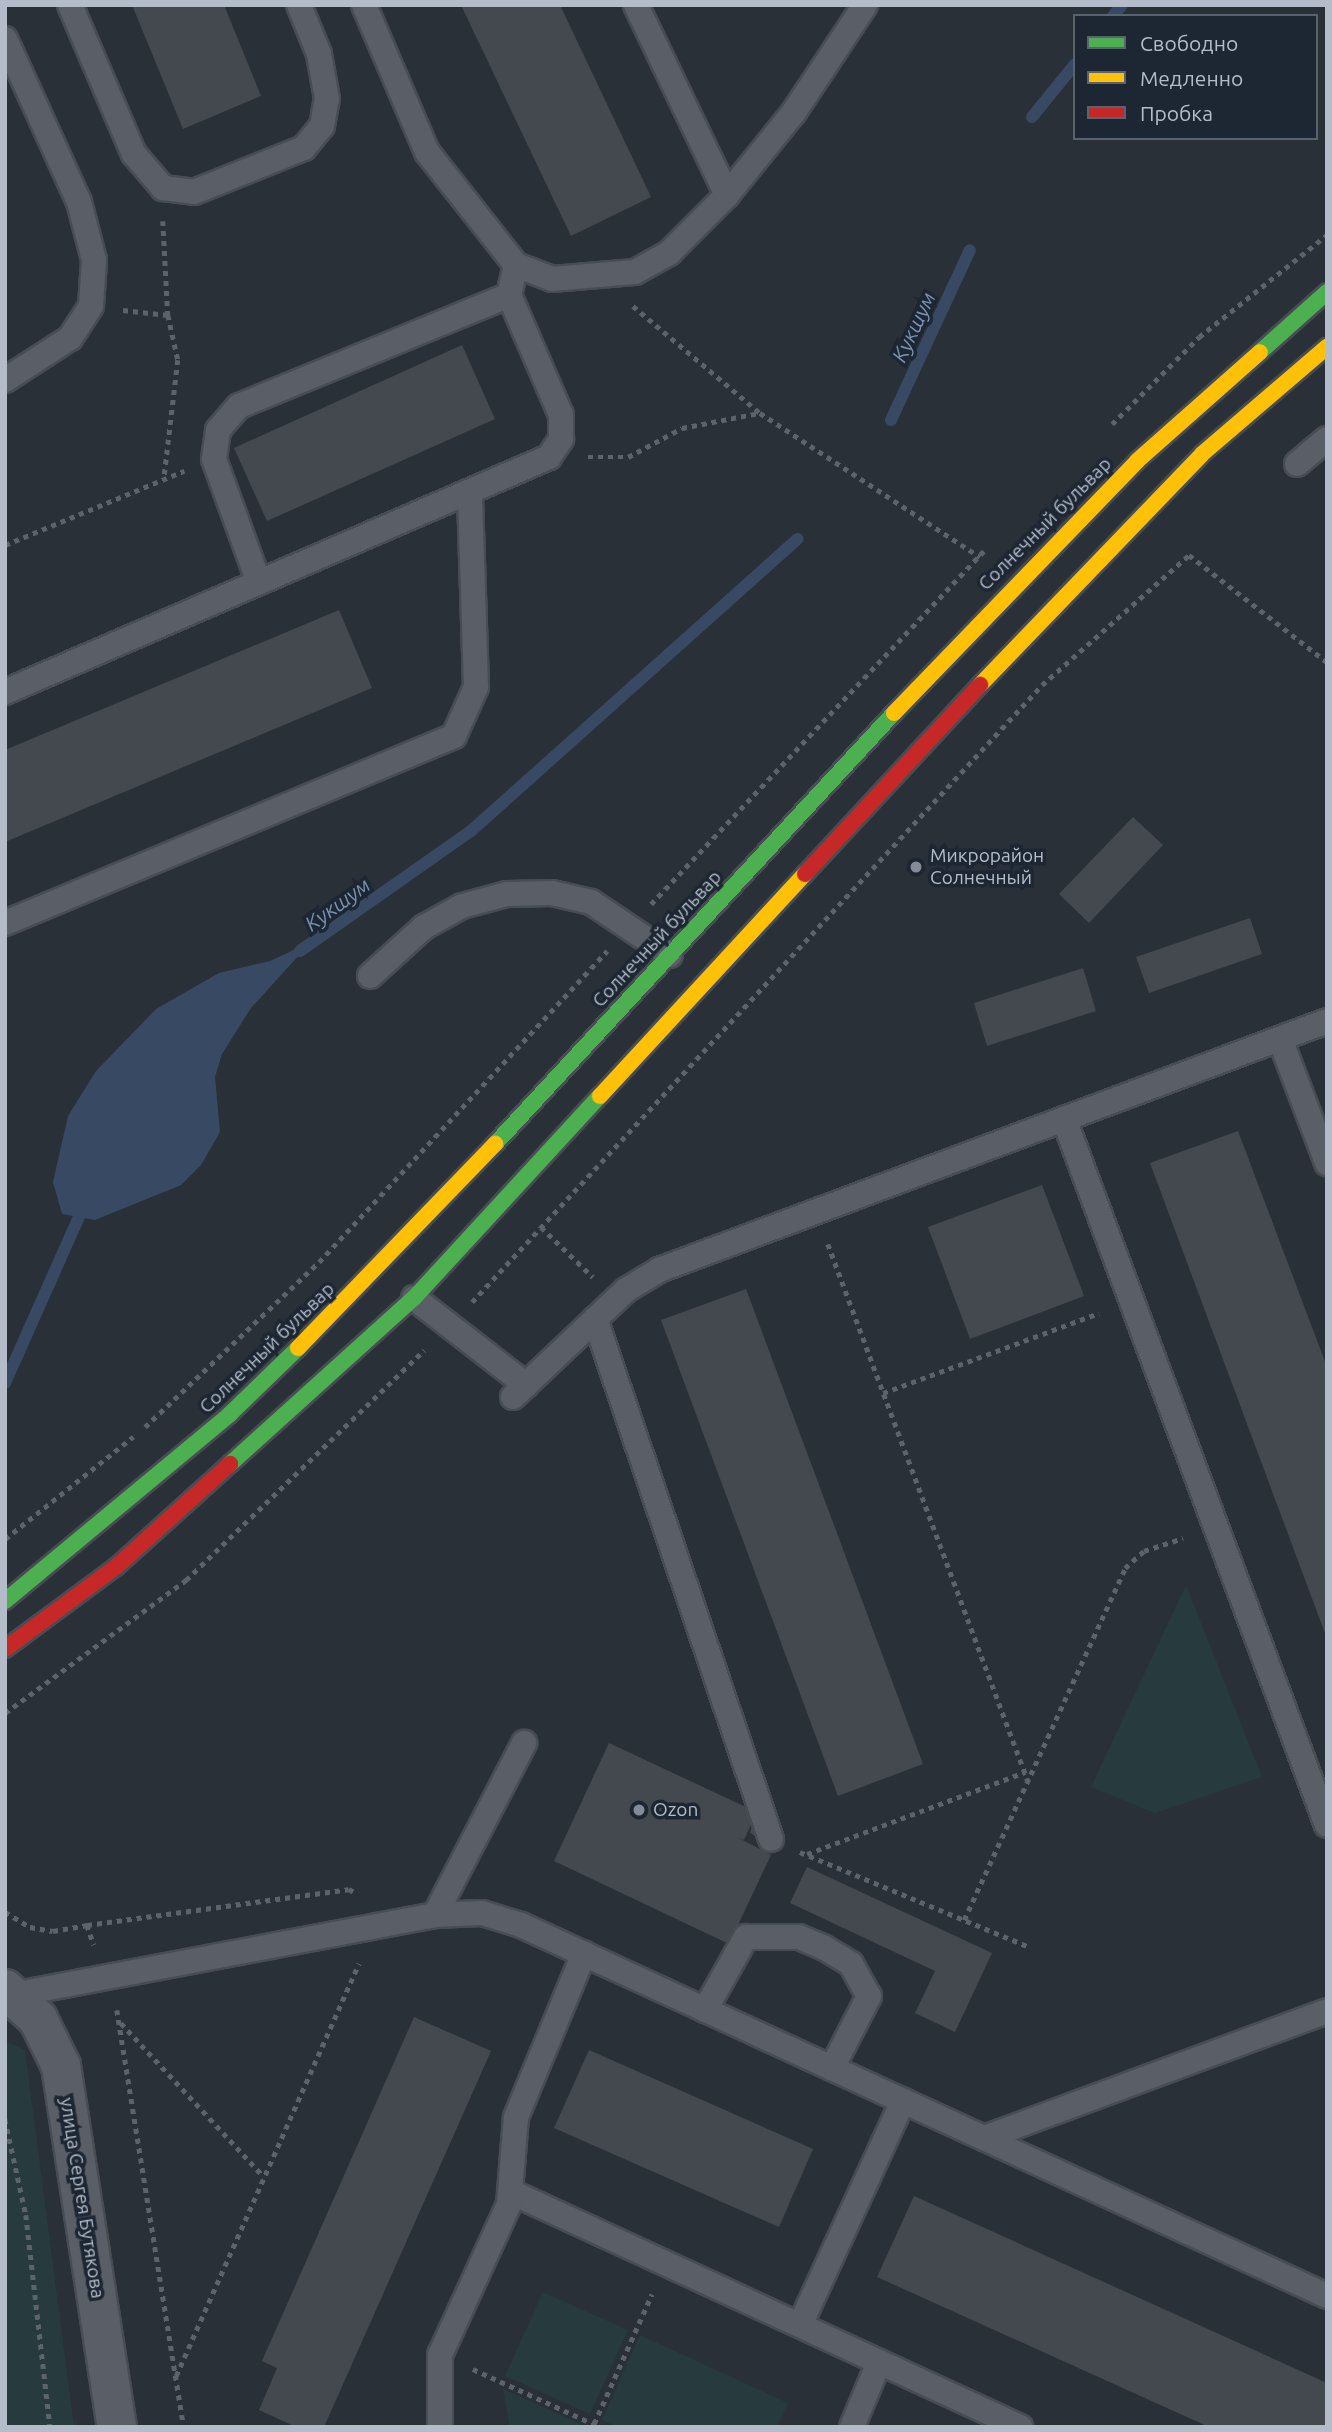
<!DOCTYPE html>
<html>
<head>
<meta charset="utf-8">
<style>
  body { margin:0 }
  #map { position:relative; width:1332px; height:2432px; overflow:hidden; background:#2a3038; font-family:Ubuntu,sans-serif }
  div>[style] { position:absolute }
  [style*='--x'] { left:calc(var(--x)*1px); top:calc(var(--y)*1px); width:calc(var(--w)*1px); rotate:calc(var(--a)*1deg) }
  .green>* { inset:0; background:#273a3e }
  .water>* { inset:0; background:#384963 }
  .stream>* { height:12px; margin:-6px; padding:0 6px; transform-origin:6px; border-radius:6px; background:#384963 }
  .building>* { inset:0; background:#444950 }
  .path>* { height:4.5px; margin-top:-2.25px; transform-origin:0; background:repeating-linear-gradient(90deg,#5d636a 0 5px,transparent 0 10px) }
  .roads { filter:drop-shadow(2px 0 #484c53) drop-shadow(-2px 0 #484c53) drop-shadow(0 2px #484c53) drop-shadow(0 -2px #484c53) }
  .lane>* { height:24px; margin:-12px; padding:0 12px; transform-origin:12px; border-radius:12px; background:#5a5e66 }
  .street>* { height:38px; margin:-19px; padding:0 19px; transform-origin:19px; border-radius:19px; background:#5a5e66 }
  .fast>* { height:16px; margin:-8px; padding:0 8px; transform-origin:8px; border-radius:8px; background:#4caf50 }
  .slow>* { height:16px; margin:-8px; padding:0 8px; transform-origin:8px; border-radius:8px; background:#ffc107 }
  .jam>* { height:16px; margin:-8px; padding:0 8px; transform-origin:8px; border-radius:8px; background:#c62828 }
  .dots>* { width:19px; height:19px; translate:-50% -50%; box-sizing:border-box; border:4px solid #1d2633; border-radius:50% }
  span { translate:-50% -50%; white-space:nowrap; text-align:center; line-height:1.15; -webkit-text-stroke:7px #1d2633; paint-order:stroke }
  .street-label { font-size:19px; color:#b4bcc9 }
  .poi-label { font-size:19px; color:#b4bcc9 }
  .left { translate:0 -50%; text-align:left }
  .water-label { font-size:21px; color:#7c92b1; font-style:italic }
  .frame { position:absolute; inset:0; border:7px solid #b4bcc9; pointer-events:none }
  .legend { position:absolute; left:1073px; top:14px; width:245px; height:126px; box-sizing:border-box; background:#1d2633; border:2px solid #59626f; margin:0; padding:9px 12px; list-style:none; font-size:21px; color:#b4bcc9 }
  .legend li { display:flex; align-items:center; gap:14px; height:35px }
  .legend b { width:35px; border:2px solid #59626f }
</style>
</head>
<body>
<div id="map">
  <div class="green">
    <i style="clip-path:polygon(1186px 1585px,1262px 1777px,1155px 1813px,1091px 1787px)"></i>
    <i style="clip-path:polygon(5px 2041px,25px 2050px,74px 2427px,5px 2427px)"></i>
    <i style="clip-path:polygon(543px 2292px,628px 2330px,590px 2414px,505px 2376px)"></i>
    <i style="clip-path:polygon(640px 2335px,788px 2403px,777px 2427px,617px 2427px,602px 2420px)"></i>
    <i style="clip-path:polygon(503px 2389px,587px 2427px,510px 2427px)"></i>
  </div>
  <div class="water">
    <i style="clip-path:polygon(311px 942px,251px 1008px,222px 1054px,215px 1077px,220px 1132px,201px 1165px,181px 1185px,95px 1220px,62px 1214px,53px 1182px,68px 1116px,96px 1071px,156px 1009px,219px 973px,270px 961px)"></i>
  </div>
  <div class="stream">
    <i style="--x:1113;--y:16;--w:14;--a:-51"></i>
    <i style="--x:1032;--y:117;--w:68;--a:-50.9"></i>
    <i style="--x:891;--y:420;--w:187;--a:-65.1"></i>
    <i style="--x:300;--y:951;--w:209;--a:-35.1"></i>
    <i style="--x:471;--y:831;--w:438;--a:-41.8"></i>
    <i style="--x:5;--y:1383;--w:192;--a:-66"></i>
  </div>
  <div class="building">
    <i style="clip-path:polygon(132px 5px,224px 5px,261px 96px,183px 129px)"></i>
    <i style="clip-path:polygon(461px 5px,560px 5px,651px 197px,571px 236px)"></i>
    <i style="clip-path:polygon(462px 345px,495px 419px,267px 521px,234px 448px)"></i>
    <i style="clip-path:polygon(339px 610px,372px 688px,5px 842px,5px 750px)"></i>
    <i style="clip-path:polygon(1133px 817px,1163px 845px,1089px 923px,1059px 894px)"></i>
    <i style="clip-path:polygon(1250px 918px,1262px 954px,1149px 993px,1136px 957px)"></i>
    <i style="clip-path:polygon(1083px 968px,1096px 1011px,987px 1046px,974px 1003px)"></i>
    <i style="clip-path:polygon(1238px 1131px,1327px 1367px,1326px 1636px,1150px 1163px)"></i>
    <i style="clip-path:polygon(1042px 1185px,1084px 1296px,970px 1339px,928px 1227px)"></i>
    <i style="clip-path:polygon(746px 1289px,923px 1764px,838px 1796px,661px 1320px)"></i>
    <i style="clip-path:polygon(609px 1743px,767px 1817px,757px 1837px,750px 1833px,754px 1818px,744px 1840px,737px 1837px,771px 1855px,729px 1944px,554px 1861px)"></i>
    <i style="clip-path:polygon(807px 1867px,992px 1953px,955px 2032px,915px 2013px,935px 1971px,790px 1903px)"></i>
    <i style="clip-path:polygon(414px 2017px,491px 2051px,324px 2427px,296px 2427px,259px 2410px,277px 2368px,262px 2361px)"></i>
    <i style="clip-path:polygon(589px 2050px,813px 2149px,779px 2227px,554px 2128px)"></i>
    <i style="clip-path:polygon(914px 2196px,1327px 2383px,1327px 2427px,1209px 2427px,877px 2277px)"></i>
  </div>
  <div class="path">
    <i style="--x:163;--y:221;--w:94;--a:87"></i>
    <i style="--x:168;--y:315;--w:46;--a:77.5"></i>
    <i style="--x:178;--y:360;--w:120;--a:96.7"></i>
    <i style="--x:633;--y:306;--w:166;--a:40.1"></i>
    <i style="--x:760;--y:413;--w:263;--a:33.2"></i>
    <i style="--x:123;--y:310;--w:45;--a:6.3"></i>
    <i style="--x:1112;--y:424;--w:123;--a:-45"></i>
    <i style="--x:1199;--y:337;--w:164;--a:-38.6"></i>
    <i style="--x:588;--y:457;--w:40;--a:0"></i>
    <i style="--x:628;--y:457;--w:61;--a:-28.2"></i>
    <i style="--x:682;--y:428;--w:78;--a:-11"></i>
    <i style="--x:5;--y:545;--w:194;--a:-22.5"></i>
    <i style="--x:651;--y:904;--w:485;--a:-46.7"></i>
    <i style="--x:541;--y:1227;--w:72;--a:43.9"></i>
    <i style="--x:828;--y:1244;--w:573;--a:69.57"></i>
    <i style="--x:472;--y:1302;--w:840;--a:-47.27"></i>
    <i style="--x:1042;--y:685;--w:196;--a:-41.5"></i>
    <i style="--x:1189;--y:555;--w:175;--a:37.8"></i>
    <i style="--x:883;--y:1393;--w:230;--a:-20.3"></i>
    <i style="--x:145;--y:1427;--w:240;--a:-43.5"></i>
    <i style="--x:319;--y:1262;--w:424;--a:-47.2"></i>
    <i style="--x:5;--y:1539;--w:164;--a:-38.6"></i>
    <i style="--x:5;--y:1713;--w:225;--a:-36.3"></i>
    <i style="--x:186;--y:1580;--w:331;--a:-44"></i>
    <i style="--x:800;--y:1852;--w:248;--a:22.5"></i>
    <i style="--x:807;--y:1854;--w:233;--a:-20.6"></i>
    <i style="--x:5;--y:1912;--w:29;--a:31"></i>
    <i style="--x:30;--y:1927;--w:23;--a:10"></i>
    <i style="--x:53;--y:1931;--w:35;--a:-10"></i>
    <i style="--x:87;--y:1925;--w:21;--a:71"></i>
    <i style="--x:964;--y:1920;--w:387;--a:-65.4"></i>
    <i style="--x:1125;--y:1568;--w:25;--a:-42"></i>
    <i style="--x:1144;--y:1551;--w:41;--a:-18.4"></i>
    <i style="--x:87;--y:1925;--w:264;--a:-7.8"></i>
    <i style="--x:349;--y:1889;--w:9;--a:32"></i>
    <i style="--x:117;--y:2010;--w:422;--a:80.9"></i>
    <i style="--x:121;--y:2023;--w:210;--a:47.1"></i>
    <i style="--x:5;--y:2119;--w:98;--a:77.7"></i>
    <i style="--x:26;--y:2215;--w:213;--a:83.5"></i>
    <i style="--x:473;--y:2369;--w:140;--a:24.5"></i>
    <i style="--x:176;--y:2376;--w:451;--a:-66.1"></i>
    <i style="--x:594;--y:2424;--w:142;--a:-66"></i>
  </div>
  <div class="roads">
    <div class="lane">
      <i style="--x:70;--y:5;--w:162;--a:66.8"></i>
      <i style="--x:134;--y:154;--w:45;--a:49.5"></i>
      <i style="--x:163;--y:188;--w:31;--a:7"></i>
      <i style="--x:194;--y:192;--w:118;--a:-21.8"></i>
      <i style="--x:304;--y:148;--w:28;--a:-51"></i>
      <i style="--x:322;--y:126;--w:27;--a:-80"></i>
      <i style="--x:327;--y:99;--w:46;--a:-100.1"></i>
      <i style="--x:319;--y:54;--w:53;--a:-112.2"></i>
      <i style="--x:364;--y:5;--w:160;--a:66.8"></i>
      <i style="--x:427;--y:152;--w:144;--a:51.8"></i>
      <i style="--x:516;--y:265;--w:39;--a:21"></i>
      <i style="--x:552;--y:279;--w:83;--a:-4.8"></i>
      <i style="--x:635;--y:272;--w:39;--a:-29"></i>
      <i style="--x:669;--y:253;--w:82;--a:-45"></i>
      <i style="--x:727;--y:195;--w:107;--a:-51.1"></i>
      <i style="--x:794;--y:112;--w:128;--a:-56.4"></i>
      <i style="--x:636;--y:5;--w:211;--a:64.4"></i>
      <i style="--x:5;--y:39;--w:179;--a:65.6"></i>
      <i style="--x:79;--y:202;--w:60;--a:75.5"></i>
      <i style="--x:94;--y:260;--w:46;--a:93.7"></i>
      <i style="--x:91;--y:306;--w:38;--a:123"></i>
      <i style="--x:70;--y:338;--w:77;--a:147.1"></i>
      <i style="--x:1297;--y:464;--w:39;--a:-40"></i>
      <i style="--x:258;--y:580;--w:129;--a:-110"></i>
      <i style="--x:214;--y:459;--w:29;--a:-82"></i>
      <i style="--x:218;--y:430;--w:32;--a:-49"></i>
      <i style="--x:239;--y:406;--w:292;--a:-22.3"></i>
      <i style="--x:5;--y:692;--w:593;--a:-23.36"></i>
      <i style="--x:549;--y:457;--w:22;--a:-56"></i>
      <i style="--x:561;--y:439;--w:24;--a:-90"></i>
      <i style="--x:561;--y:415;--w:131;--a:-113.4"></i>
      <i style="--x:509;--y:295;--w:31;--a:-77"></i>
      <i style="--x:5;--y:923;--w:486;--a:-22.6"></i>
      <i style="--x:454;--y:736;--w:54;--a:-65.8"></i>
      <i style="--x:476;--y:687;--w:194;--a:-91.8"></i>
      <i style="--x:370;--y:976;--w:73;--a:-42.2"></i>
      <i style="--x:424;--y:927;--w:43;--a:-28.9"></i>
      <i style="--x:462;--y:906;--w:47;--a:-14.9"></i>
      <i style="--x:507;--y:894;--w:45;--a:-1.3"></i>
      <i style="--x:552;--y:893;--w:40;--a:13"></i>
      <i style="--x:591;--y:902;--w:95;--a:33.9"></i>
      <i style="--x:1280;--y:1039;--w:133;--a:69.2"></i>
      <i style="--x:1064;--y:1119;--w:753;--a:69.57"></i>
      <i style="--x:414;--y:1298;--w:142;--a:37.8"></i>
      <i style="--x:595;--y:1319;--w:549;--a:71.3"></i>
      <i style="--x:513;--y:1397;--w:156;--a:-43.4"></i>
      <i style="--x:626;--y:1290;--w:39;--a:-31"></i>
      <i style="--x:659;--y:1270;--w:713;--a:-20.44"></i>
      <i style="--x:435;--y:1915;--w:194;--a:-62.6"></i>
      <i style="--x:12;--y:1995;--w:430;--a:-10.7"></i>
      <i style="--x:435;--y:1915;--w:47;--a:-2.4"></i>
      <i style="--x:482;--y:1913;--w:41;--a:17.1"></i>
      <i style="--x:521;--y:1925;--w:887;--a:24.72"></i>
      <i style="--x:705;--y:2010;--w:84;--a:-60.7"></i>
      <i style="--x:746;--y:1937;--w:53;--a:0"></i>
      <i style="--x:799;--y:1937;--w:26;--a:23"></i>
      <i style="--x:823;--y:1947;--w:33;--a:31"></i>
      <i style="--x:851;--y:1964;--w:37;--a:61"></i>
      <i style="--x:869;--y:1996;--w:81;--a:117.2"></i>
      <i style="--x:984;--y:2138;--w:366;--a:-20.3"></i>
      <i style="--x:511;--y:2192;--w:561;--a:24.78"></i>
      <i style="--x:800;--y:2325;--w:247;--a:-65.3"></i>
      <i style="--x:440;--y:2427;--w:72;--a:-90"></i>
      <i style="--x:440;--y:2355;--w:166;--a:-65.4"></i>
      <i style="--x:509;--y:2204;--w:87;--a:-85.4"></i>
      <i style="--x:516;--y:2117;--w:177;--a:-67.4"></i>
      <i style="--x:852;--y:2427;--w:70;--a:-67.4"></i>
    </div>
    <div class="street">
      <i style="--x:5;--y:1989;--w:45;--a:42.3"></i>
      <i style="--x:38;--y:2019;--w:52;--a:63.9"></i>
      <i style="--x:61;--y:2066;--w:365;--a:81.2"></i>
    </div>
    <div class="fast">
      <i style="--x:1260;--y:352;--w:90;--a:-41.8"></i>
      <i style="--x:495;--y:1144;--w:587;--a:-47.21"></i>
      <i style="--x:230;--y:1464;--w:248;--a:-42.1"></i>
      <i style="--x:414;--y:1298;--w:275;--a:-47.4"></i>
      <i style="--x:5;--y:1601;--w:293;--a:-39.7"></i>
      <i style="--x:230;--y:1414;--w:95;--a:-44.1"></i>
    </div>
    <div class="slow">
      <i style="--x:980;--y:685;--w:320;--a:-46.1"></i>
      <i style="--x:1202;--y:454;--w:165;--a:-40.6"></i>
      <i style="--x:894;--y:713;--w:350;--a:-46"></i>
      <i style="--x:1137;--y:461;--w:164;--a:-41.5"></i>
      <i style="--x:600;--y:1096;--w:302;--a:-47.3"></i>
      <i style="--x:298;--y:1348;--w:284;--a:-46"></i>
    </div>
    <div class="jam">
      <i style="--x:805;--y:874;--w:258;--a:-47.2"></i>
      <i style="--x:5;--y:1649;--w:138;--a:-36.5"></i>
      <i style="--x:116;--y:1567;--w:154;--a:-42.1"></i>
    </div>
  </div>
  <div class="dots">
    <i style="left:916px;top:867px;background:#848b96"></i>
    <i style="left:639px;top:1810px;background:#848b96"></i>
  </div>
  <div class="street-label">
    <span style="left:1045px;top:524px;rotate:-45deg">Солнечный бульвар</span>
    <span style="left:657px;top:939px;rotate:-47deg">Солнечный бульвар</span>
    <span style="left:267px;top:1348px;rotate:-44deg">Солнечный бульвар</span>
    <span style="left:82px;top:2198px;rotate:81deg">улица Сергея Бутякова</span>
  </div>
  <div class="poi-label">
    <span class="left" style="left:930px;top:867px">Микрорайон<br>Солнечный</span>
    <span class="left" style="left:653px;top:1810px">Ozon</span>
  </div>
  <div class="water-label">
    <span style="left:913px;top:327px;rotate:-65deg">Кукшум</span>
    <span style="left:337px;top:904px;rotate:-36deg">Кукшум</span>
  </div>
  <div class="frame"></div>
  <ul class="legend">
  <li><b style="height:9px;background:#4caf50"></b>Свободно</li>
  <li><b style="height:9px;background:#ffc107"></b>Медленно</li>
  <li><b style="height:9px;background:#c62828"></b>Пробка</li>
  </ul>
</div>
</body>
</html>
